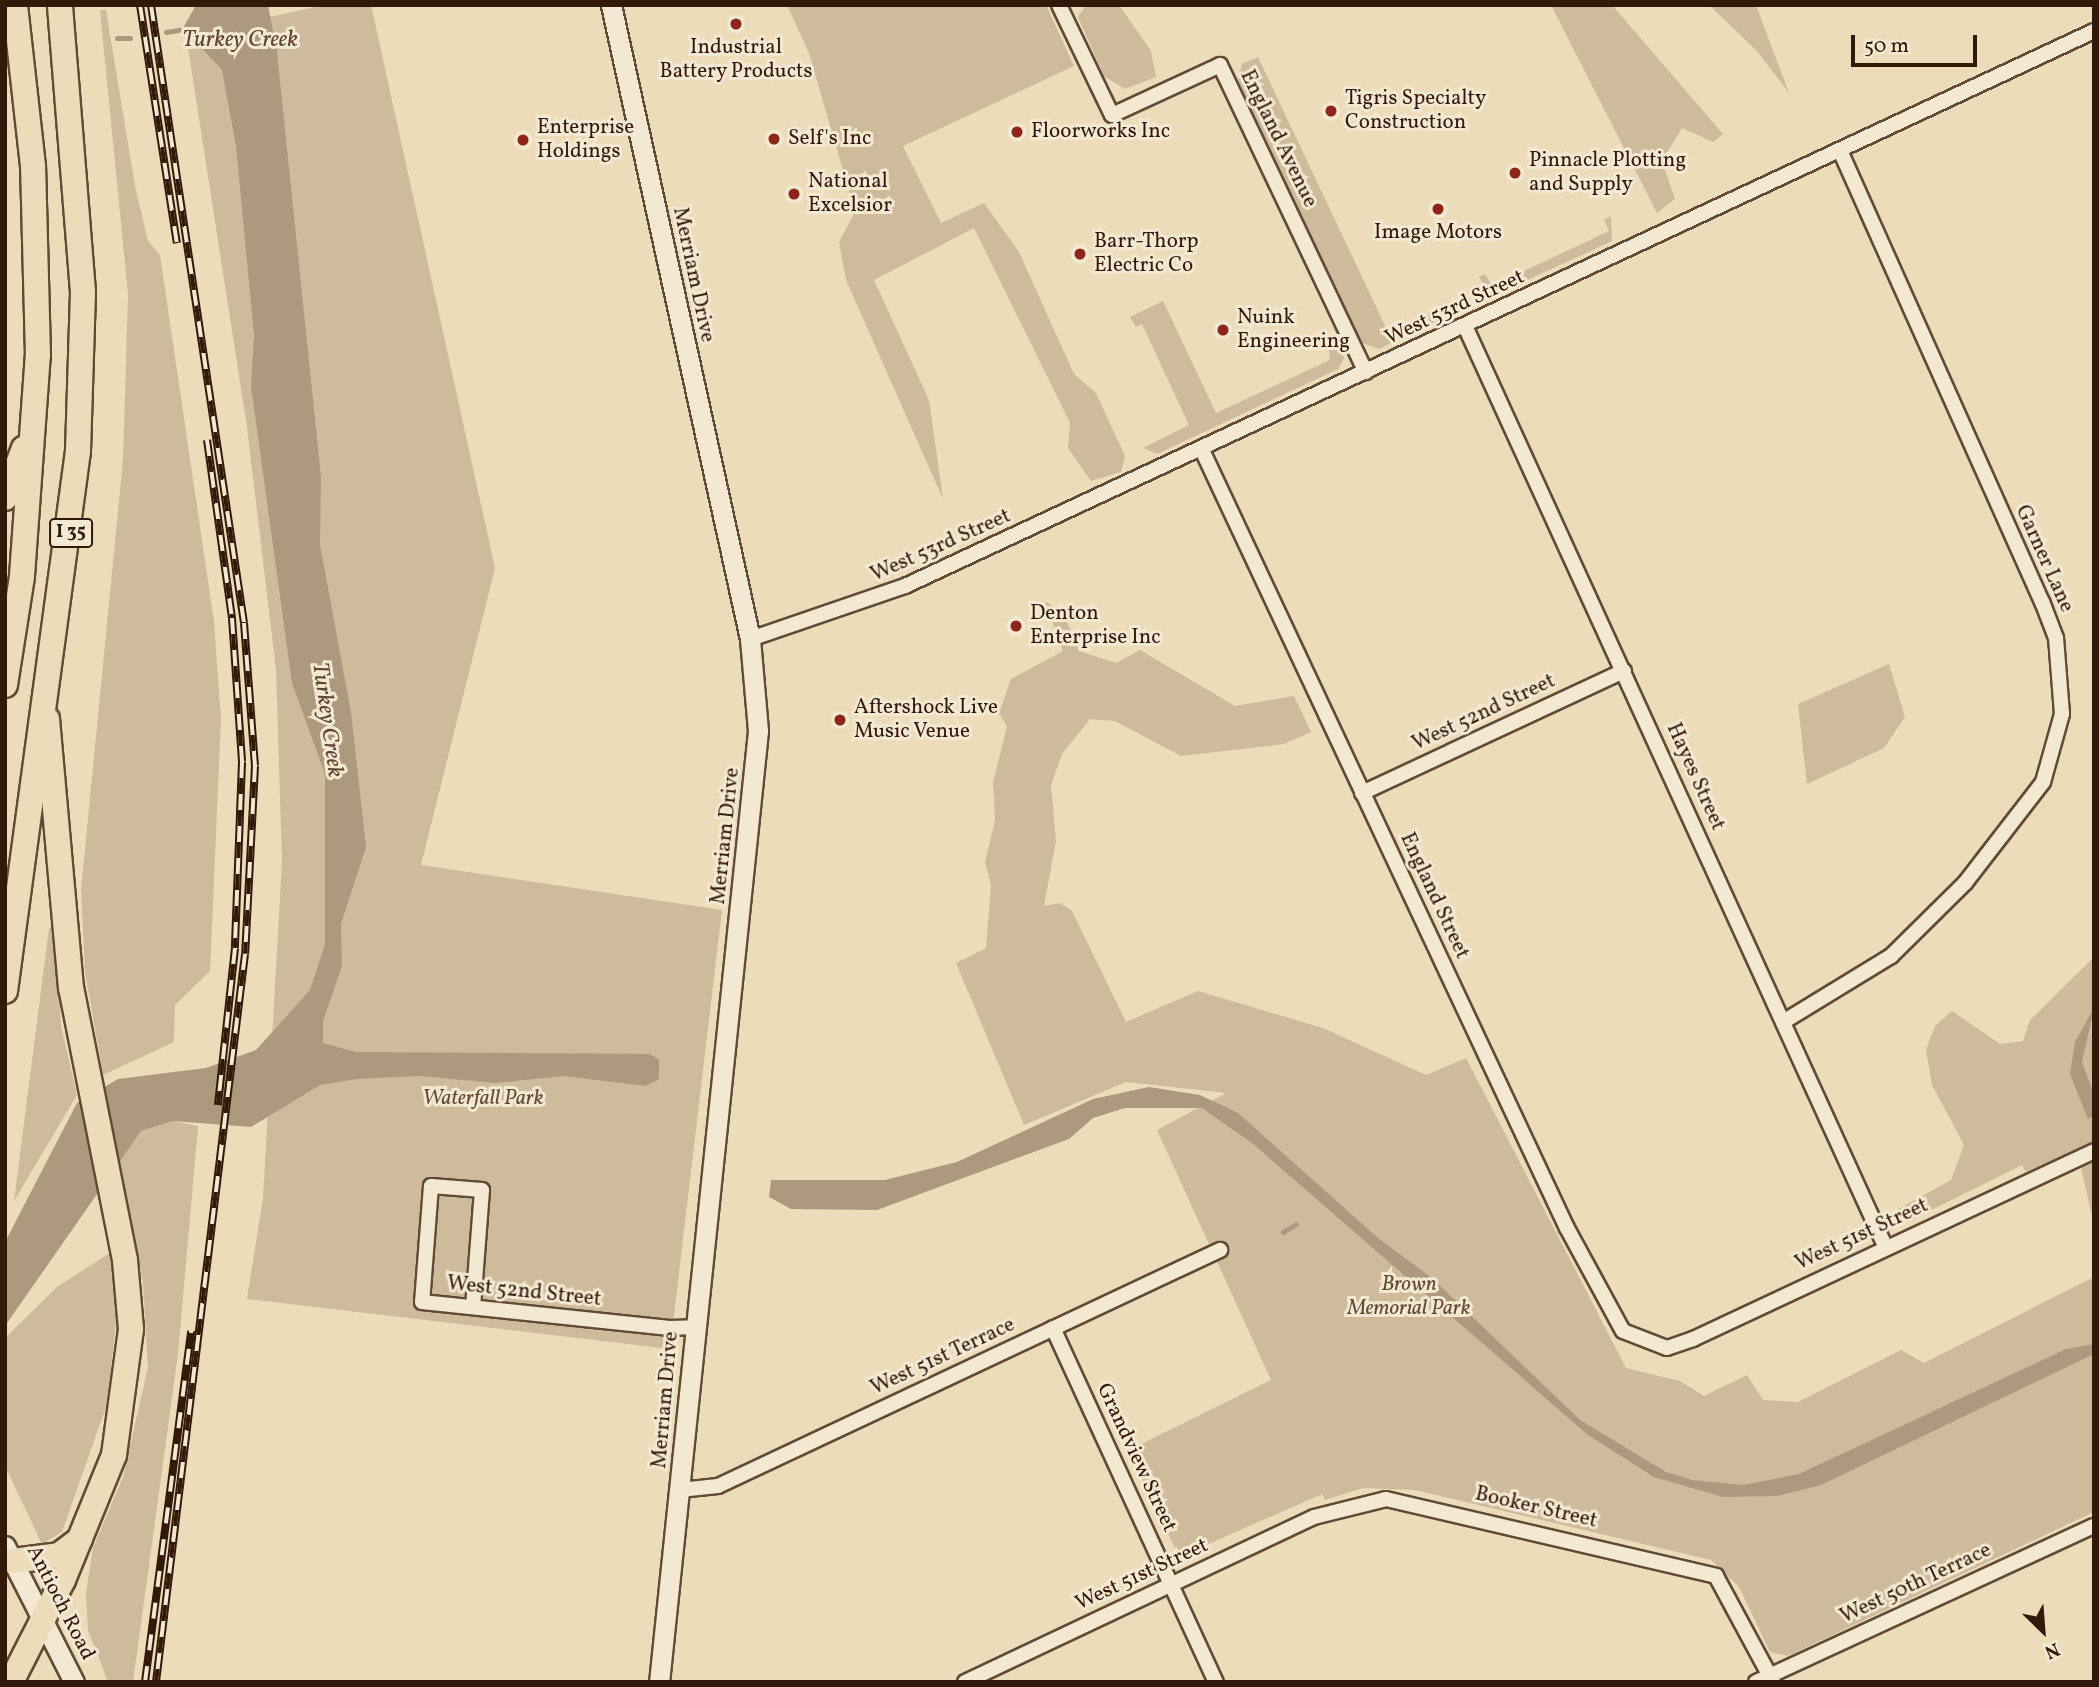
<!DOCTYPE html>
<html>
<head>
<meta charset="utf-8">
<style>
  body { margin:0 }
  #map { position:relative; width:2099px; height:1687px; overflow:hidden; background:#ecdcb9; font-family:Vollkorn,serif }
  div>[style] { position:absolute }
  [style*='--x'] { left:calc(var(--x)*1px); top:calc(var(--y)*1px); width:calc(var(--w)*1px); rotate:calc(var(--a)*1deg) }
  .green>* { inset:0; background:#cdbb9b }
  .water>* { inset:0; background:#ad9a7e }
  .stream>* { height:5px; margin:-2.5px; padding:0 2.5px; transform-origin:2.5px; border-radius:2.5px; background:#ad9a7e }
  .roads { filter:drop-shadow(2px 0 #614a36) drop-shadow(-2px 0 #614a36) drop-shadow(0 2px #614a36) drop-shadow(0 -2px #614a36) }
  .street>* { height:14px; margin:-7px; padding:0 7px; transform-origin:7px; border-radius:7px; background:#f3e8d2 }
  .secondary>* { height:19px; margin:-9.5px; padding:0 9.5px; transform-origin:9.5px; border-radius:9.5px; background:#f3e8d2 }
  .highway>* { height:24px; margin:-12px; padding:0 12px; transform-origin:12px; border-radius:12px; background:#ecdcb9 }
  .rail>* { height:8px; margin-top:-4px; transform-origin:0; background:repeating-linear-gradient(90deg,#f3e8d2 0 16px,#33190a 0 32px); box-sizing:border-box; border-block:2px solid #33190a }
  .dots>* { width:19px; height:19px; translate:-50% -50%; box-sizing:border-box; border:4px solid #f3e8d2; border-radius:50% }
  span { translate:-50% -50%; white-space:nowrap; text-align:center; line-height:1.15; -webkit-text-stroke:6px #f3e8d2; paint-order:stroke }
  .shield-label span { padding:2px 5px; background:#f3e8d2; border:2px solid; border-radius:5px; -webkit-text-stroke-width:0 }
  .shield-label { font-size:19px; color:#33190a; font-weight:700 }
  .poi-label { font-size:21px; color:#33190a }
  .left { translate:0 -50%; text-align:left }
  .street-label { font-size:21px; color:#33190a }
  .park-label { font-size:21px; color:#614a36; font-style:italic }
  .water-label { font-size:23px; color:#5e4633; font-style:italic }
  .frame { position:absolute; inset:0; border:7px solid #33190a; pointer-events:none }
  .north { position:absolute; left:2008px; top:1596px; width:70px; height:70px; -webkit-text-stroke:5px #f3e8d2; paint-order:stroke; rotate:155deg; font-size:19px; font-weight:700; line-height:28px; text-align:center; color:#33190a }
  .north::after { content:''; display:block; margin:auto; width:24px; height:32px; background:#33190a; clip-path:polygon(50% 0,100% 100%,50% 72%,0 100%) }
  .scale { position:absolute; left:1851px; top:35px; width:126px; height:32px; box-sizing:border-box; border:4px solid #33190a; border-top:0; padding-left:9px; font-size:21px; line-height:24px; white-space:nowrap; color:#33190a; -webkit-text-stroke:5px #f3e8d2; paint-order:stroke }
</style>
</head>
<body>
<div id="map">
  <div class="green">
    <i style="clip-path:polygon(325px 5px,371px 5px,495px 568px,421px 865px,722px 910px,670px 1349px,247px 1299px,263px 1198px,282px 861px,276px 670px,247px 427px,186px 35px)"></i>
    <i style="clip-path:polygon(787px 5px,1046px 5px,1074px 66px,903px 146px,941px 223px,984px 203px,1019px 252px,1074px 374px,1096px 393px,1125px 456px,1121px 472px,1091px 481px,1068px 448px,1070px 423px,974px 228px,874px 280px,929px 400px,943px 499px,846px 280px,839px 242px,855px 212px,809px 53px)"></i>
    <i style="clip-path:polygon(1086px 5px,1119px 5px,1151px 51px,1156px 77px,1125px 89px,1104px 76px,1078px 17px)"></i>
    <i style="clip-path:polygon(1551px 5px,1612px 5px,1723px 134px,1713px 142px,1682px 128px,1662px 161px,1675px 199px,1657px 213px)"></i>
    <i style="clip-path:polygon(1709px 5px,1756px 5px,1789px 93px,1757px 51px)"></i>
    <i style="clip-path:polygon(100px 10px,106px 10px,135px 186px,148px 241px,160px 255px,214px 622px,221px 719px,210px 971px,175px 1005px,174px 1042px,103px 1075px,85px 972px,81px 890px,123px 460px,128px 294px)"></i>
    <i style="clip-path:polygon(1258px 57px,1388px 332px,1463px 298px,1462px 309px,1379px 349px,1362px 343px,1238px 80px,1242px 64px)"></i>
    <i style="clip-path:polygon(1611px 216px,1612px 241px,1500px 293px,1486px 289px,1479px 277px,1485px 274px,1492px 286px,1609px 231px,1604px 220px)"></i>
    <i style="clip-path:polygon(1163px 301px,1216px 413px,1330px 360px,1328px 343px,1338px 346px,1344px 358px,1338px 369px,1157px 454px,1143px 448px,1189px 425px,1142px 324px,1136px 327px,1130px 317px)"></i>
    <i style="clip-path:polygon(1045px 601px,1064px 614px,1079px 651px,1116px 663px,1140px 650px,1235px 706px,1294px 696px,1311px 732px,1284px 744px,1181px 756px,1115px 721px,1090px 719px,1062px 754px,1051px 785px,1056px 841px,1044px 906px,1060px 903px,1072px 911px,1126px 1022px,1198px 991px,1323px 1028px,1426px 1075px,1466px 1058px,1626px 1368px,1680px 1381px,1704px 1396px,1747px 1375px,1763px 1400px,1798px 1402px,1901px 1350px,1924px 1363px,2094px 1277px,2094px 1512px,1788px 1656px,1770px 1652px,1739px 1587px,1711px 1560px,1415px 1490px,1363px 1488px,1325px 1500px,1322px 1494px,1179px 1557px,1129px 1450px,1271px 1380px,1157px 1130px,1226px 1093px,1126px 1082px,1024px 1125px,956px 963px,986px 948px,991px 885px,985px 862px,995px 820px,993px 782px,1007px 727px,999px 713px,1011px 679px,1063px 651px)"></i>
    <i style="clip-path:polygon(1889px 664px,1905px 717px,1884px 748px,1807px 784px,1798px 704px)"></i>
    <i style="clip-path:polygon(49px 928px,56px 929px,61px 1026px,77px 1095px,14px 1201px)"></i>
    <i style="clip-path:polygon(2094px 957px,2094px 1141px,2026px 1172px,2022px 1165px,1899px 1226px,1891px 1213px,1951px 1180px,1964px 1145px,1932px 1085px,1926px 1050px,1935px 1026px,1952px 1011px,2000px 1044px,2023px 1041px,2030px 1020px)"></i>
    <i style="clip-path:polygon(173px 1121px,198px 1126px,178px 1354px,133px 1682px,108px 1682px,88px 1630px,86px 1594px,93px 1548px,123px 1477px,148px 1367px,143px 1283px,119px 1158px,141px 1131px)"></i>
    <i style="clip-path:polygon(2094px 1162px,2094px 1225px,2081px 1168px)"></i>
    <i style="clip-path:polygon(110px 1253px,117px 1313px,107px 1404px,62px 1532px,42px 1544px,5px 1466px,5px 1338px,57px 1287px)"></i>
  </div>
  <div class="water">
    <i style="clip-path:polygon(196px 5px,268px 5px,277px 52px,321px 477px,320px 545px,351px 712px,366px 847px,341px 924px,342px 966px,323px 1021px,323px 1043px,356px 1052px,650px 1054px,659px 1060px,659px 1079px,646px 1086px,564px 1076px,495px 1083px,420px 1076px,357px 1079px,320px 1085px,251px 1127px,173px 1121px,141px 1131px,5px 1326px,5px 1242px,77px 1103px,118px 1079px,206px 1068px,256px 1050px,310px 990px,325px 944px,325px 774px,292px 683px,251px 386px,254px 335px,236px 146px,222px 70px,183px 28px)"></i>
    <i style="clip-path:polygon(2094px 1008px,2082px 1062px,2094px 1094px,2094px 1116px,2088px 1119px,2070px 1074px,2075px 1042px)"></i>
    <i style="clip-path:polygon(1149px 1087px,1200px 1095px,1238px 1113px,1378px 1238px,1432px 1278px,1580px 1420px,1666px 1472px,1692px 1480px,1743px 1485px,1799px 1474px,2066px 1349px,2094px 1344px,2094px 1354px,1821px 1485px,1777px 1496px,1723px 1497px,1654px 1477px,1588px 1435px,1252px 1143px,1202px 1108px,1125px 1108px,1093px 1118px,1069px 1139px,877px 1210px,791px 1209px,769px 1197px,771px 1180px,885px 1180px,957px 1162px,1093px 1099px)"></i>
  </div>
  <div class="stream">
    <i style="--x:166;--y:32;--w:25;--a:-9"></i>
    <i style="--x:117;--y:38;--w:13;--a:0"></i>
    <i style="--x:1283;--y:1232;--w:15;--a:-32"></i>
  </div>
  <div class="roads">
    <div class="street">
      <i style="--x:1059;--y:5;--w:122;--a:64.3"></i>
      <i style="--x:1112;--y:115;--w:119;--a:-24.8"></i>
      <i style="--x:1220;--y:65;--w:340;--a:64.6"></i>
      <i style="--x:1465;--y:326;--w:1011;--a:65.46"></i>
      <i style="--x:1202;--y:450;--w:859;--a:64.87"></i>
      <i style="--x:1567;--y:1228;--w:117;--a:61.5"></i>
      <i style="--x:1623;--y:1331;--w:47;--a:21.1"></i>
      <i style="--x:1667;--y:1348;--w:28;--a:-19"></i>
      <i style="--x:1693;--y:1339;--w:443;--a:-25.1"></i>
      <i style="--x:750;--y:639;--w:164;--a:-18.9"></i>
      <i style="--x:905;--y:586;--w:1312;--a:-25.02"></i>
      <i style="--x:1362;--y:793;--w:289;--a:-25"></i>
      <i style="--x:1783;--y:1022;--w:127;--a:-31.4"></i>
      <i style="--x:1891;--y:956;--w:104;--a:-44.6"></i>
      <i style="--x:1965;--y:883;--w:128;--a:-52.3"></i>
      <i style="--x:2043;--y:782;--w:71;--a:-74.4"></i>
      <i style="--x:2062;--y:714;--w:76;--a:-94.5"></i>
      <i style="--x:2056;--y:638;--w:39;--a:-111"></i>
      <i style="--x:2042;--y:602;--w:493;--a:-114.1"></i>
      <i style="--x:473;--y:1307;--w:117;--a:-85.6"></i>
      <i style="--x:482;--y:1190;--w:51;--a:-175.5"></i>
      <i style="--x:431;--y:1186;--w:116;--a:94.4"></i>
      <i style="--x:422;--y:1302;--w:249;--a:6"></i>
      <i style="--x:670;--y:1328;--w:25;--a:-2"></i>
      <i style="--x:1053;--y:1328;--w:390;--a:65.3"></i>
      <i style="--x:680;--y:1490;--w:38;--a:-6"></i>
      <i style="--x:718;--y:1486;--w:555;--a:-25.18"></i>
      <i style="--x:965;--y:1682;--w:386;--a:-25.3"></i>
      <i style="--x:1314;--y:1517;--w:74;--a:-14"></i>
      <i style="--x:1386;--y:1499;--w:339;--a:13.1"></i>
      <i style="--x:1716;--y:1576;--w:120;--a:61.7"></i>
      <i style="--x:1756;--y:1682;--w:372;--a:-24.8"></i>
    </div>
    <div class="secondary">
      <i style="--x:611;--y:5;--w:649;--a:77.63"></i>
      <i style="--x:750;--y:639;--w:92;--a:85"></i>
      <i style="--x:758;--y:731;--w:956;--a:95.94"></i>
      <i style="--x:5;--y:1546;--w:153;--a:63.1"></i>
    </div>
    <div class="highway">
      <i style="--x:5;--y:498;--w:53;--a:-69.2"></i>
      <i style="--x:5;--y:685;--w:110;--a:-81.1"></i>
      <i style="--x:22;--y:576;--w:222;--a:-85.9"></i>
      <i style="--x:38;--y:355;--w:189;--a:-91.5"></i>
      <i style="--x:33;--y:166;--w:162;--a:-96.4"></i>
      <i style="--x:5;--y:991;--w:545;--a:-82.3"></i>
      <i style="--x:78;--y:451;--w:159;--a:-88.2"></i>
      <i style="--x:83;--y:292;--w:288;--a:-94.6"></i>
      <i style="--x:13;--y:1561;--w:46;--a:-7.4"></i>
      <i style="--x:59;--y:1555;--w:26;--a:-37"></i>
      <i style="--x:11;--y:1682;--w:114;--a:-63"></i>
      <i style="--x:63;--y:1580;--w:135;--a:-67.8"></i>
      <i style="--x:114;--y:1455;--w:127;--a:-82.3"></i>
      <i style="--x:131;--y:1329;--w:69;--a:-95"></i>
      <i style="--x:125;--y:1260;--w:277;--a:-101.2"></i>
      <i style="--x:71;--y:988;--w:270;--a:-95.1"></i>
    </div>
  </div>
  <div class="rail">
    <i style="--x:140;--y:5;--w:241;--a:81.2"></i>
    <i style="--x:151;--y:5;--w:625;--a:81.44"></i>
    <i style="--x:244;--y:623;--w:143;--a:85.6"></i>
    <i style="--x:255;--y:766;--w:188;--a:93"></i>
    <i style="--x:245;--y:954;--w:733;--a:96.97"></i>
    <i style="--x:207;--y:440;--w:180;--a:82"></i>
    <i style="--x:232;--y:618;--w:144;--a:86"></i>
    <i style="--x:242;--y:762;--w:186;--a:92.2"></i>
    <i style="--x:235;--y:948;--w:158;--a:96.2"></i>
    <i style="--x:145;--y:1682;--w:354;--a:-82.5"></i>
  </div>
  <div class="dots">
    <i style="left:736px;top:24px;background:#8f2418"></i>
    <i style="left:1331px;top:111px;background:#8f2418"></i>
    <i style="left:1017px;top:132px;background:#8f2418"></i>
    <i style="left:774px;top:139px;background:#8f2418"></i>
    <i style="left:523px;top:140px;background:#8f2418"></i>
    <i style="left:1515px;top:173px;background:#8f2418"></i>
    <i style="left:794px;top:194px;background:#8f2418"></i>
    <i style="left:1438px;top:209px;background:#8f2418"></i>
    <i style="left:1080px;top:254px;background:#8f2418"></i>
    <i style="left:1223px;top:330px;background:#8f2418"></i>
    <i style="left:1016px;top:626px;background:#8f2418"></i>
    <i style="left:840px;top:720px;background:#8f2418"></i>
  </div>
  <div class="shield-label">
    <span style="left:71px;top:533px">I 35</span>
  </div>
  <div class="poi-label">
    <span style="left:736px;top:60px">Industrial<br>Battery Products</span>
    <span class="left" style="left:1345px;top:111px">Tigris Specialty<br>Construction</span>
    <span class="left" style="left:537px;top:140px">Enterprise<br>Holdings</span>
    <span class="left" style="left:1031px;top:132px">Floorworks Inc</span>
    <span class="left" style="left:788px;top:139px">Self's Inc</span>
    <span class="left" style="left:1529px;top:173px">Pinnacle Plotting<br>and Supply</span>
    <span class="left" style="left:808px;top:194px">National<br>Excelsior</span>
    <span style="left:1438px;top:233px">Image Motors</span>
    <span class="left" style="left:1094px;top:254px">Barr-Thorp<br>Electric Co</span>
    <span class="left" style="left:1237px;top:330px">Nuink<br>Engineering</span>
    <span class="left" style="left:1030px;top:626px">Denton<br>Enterprise Inc</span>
    <span class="left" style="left:854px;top:720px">Aftershock Live<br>Music Venue</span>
  </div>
  <div class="street-label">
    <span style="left:1278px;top:139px;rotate:64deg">England Avenue</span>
    <span style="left:693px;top:275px;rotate:78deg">Merriam Drive</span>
    <span style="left:1455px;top:308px;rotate:-25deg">West 53rd Street</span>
    <span style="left:941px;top:546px;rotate:-24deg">West 53rd Street</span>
    <span style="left:2044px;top:559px;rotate:66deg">Garner Lane</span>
    <span style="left:1484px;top:713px;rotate:-25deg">West 52nd Street</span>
    <span style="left:1695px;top:777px;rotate:66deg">Hayes Street</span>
    <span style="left:726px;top:836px;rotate:-84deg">Merriam Drive</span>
    <span style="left:1434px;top:896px;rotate:65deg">England Street</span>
    <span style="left:1862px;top:1235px;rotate:-25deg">West 51st Street</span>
    <span style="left:524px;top:1292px;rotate:6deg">West 52nd Street</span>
    <span style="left:943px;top:1357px;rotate:-25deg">West 51st Terrace</span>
    <span style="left:666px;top:1400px;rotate:-85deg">Merriam Drive</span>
    <span style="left:1136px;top:1458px;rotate:65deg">Grandview Street</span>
    <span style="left:1536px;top:1508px;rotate:13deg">Booker Street</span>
    <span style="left:1142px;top:1575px;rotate:-25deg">West 51st Street</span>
    <span style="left:1916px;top:1584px;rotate:-25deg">West 50th Terrace</span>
    <span style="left:60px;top:1603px;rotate:63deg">Antioch Road</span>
  </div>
  <div class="park-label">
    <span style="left:483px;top:1099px">Waterfall Park</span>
    <span style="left:1409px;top:1297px">Brown<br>Memorial Park</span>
  </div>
  <div class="water-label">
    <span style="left:240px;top:40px">Turkey Creek</span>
    <span style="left:327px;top:720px;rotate:82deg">Turkey Creek</span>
  </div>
  <div class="frame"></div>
  <div class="north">N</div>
  <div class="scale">50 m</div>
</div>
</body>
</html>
